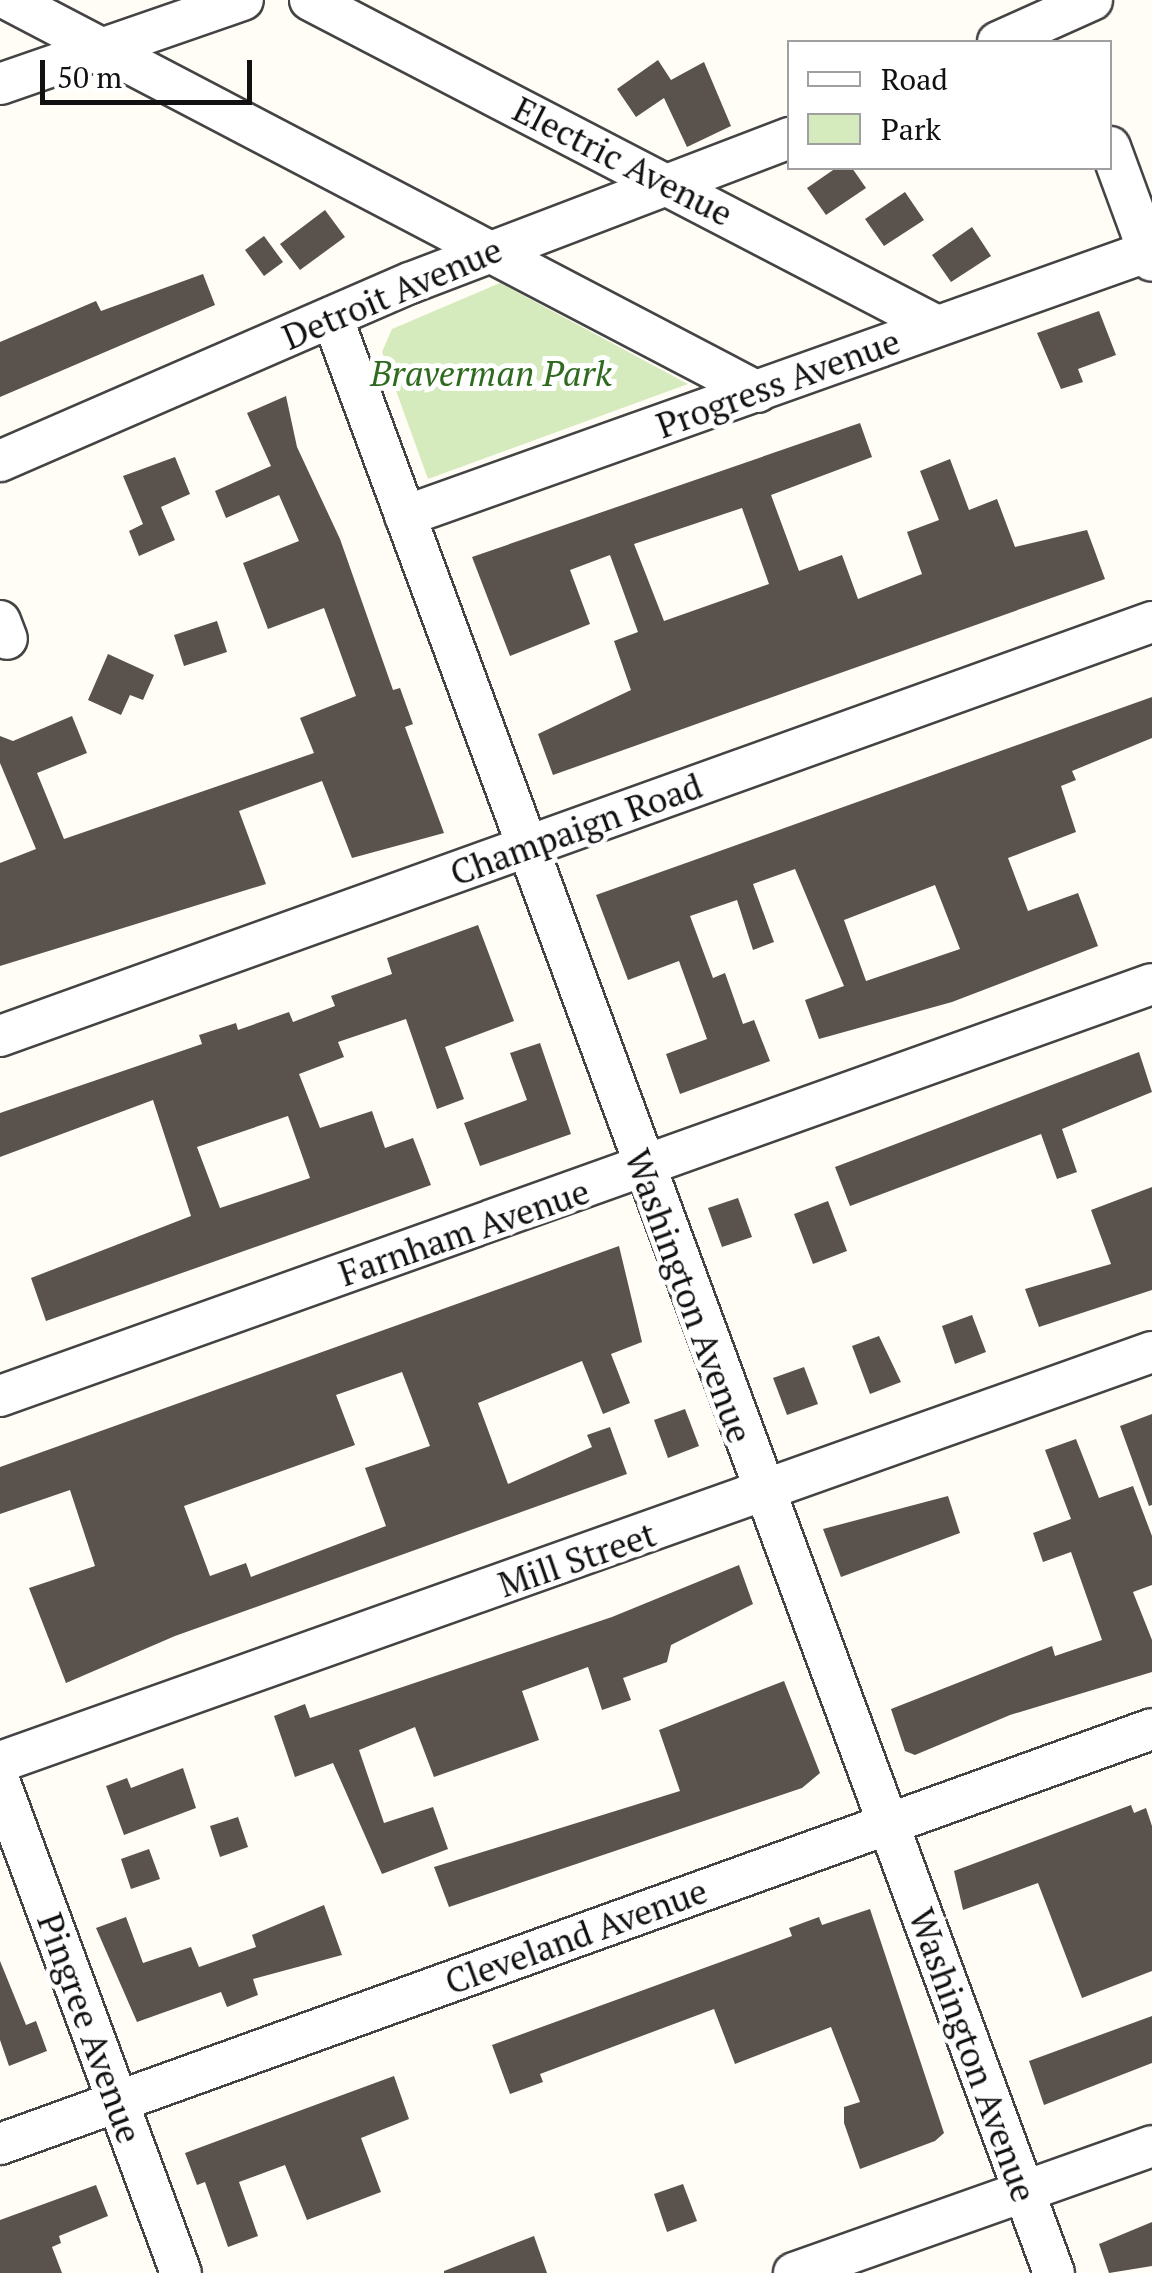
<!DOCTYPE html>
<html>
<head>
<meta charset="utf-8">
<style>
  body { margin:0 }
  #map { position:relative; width:1152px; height:2273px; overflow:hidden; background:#fffdf5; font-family:"PT Serif",serif }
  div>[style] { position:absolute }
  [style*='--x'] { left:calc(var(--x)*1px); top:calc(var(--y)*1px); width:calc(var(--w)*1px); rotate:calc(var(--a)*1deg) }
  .green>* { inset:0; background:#d5ebbd }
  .building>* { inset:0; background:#5a524d }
  .roads { filter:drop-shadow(2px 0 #444) drop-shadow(-2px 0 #444) drop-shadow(0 2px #444) drop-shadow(0 -2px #444) }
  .minor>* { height:40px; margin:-20px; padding:0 20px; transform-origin:20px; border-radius:20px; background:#fff }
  span { translate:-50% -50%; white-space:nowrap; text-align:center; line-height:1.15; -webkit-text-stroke:10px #fff; paint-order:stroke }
  .street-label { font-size:35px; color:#111 }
  .park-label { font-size:35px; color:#2f6b1f; font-style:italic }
  .legend { position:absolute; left:787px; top:40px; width:325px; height:130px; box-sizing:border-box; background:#fff; border:2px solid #a0a0a0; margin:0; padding:12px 18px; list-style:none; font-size:30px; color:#111 }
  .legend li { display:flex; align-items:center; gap:20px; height:50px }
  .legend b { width:50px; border:2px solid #a0a0a0 }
  .scale { position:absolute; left:40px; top:60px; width:212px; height:45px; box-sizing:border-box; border:5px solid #111; border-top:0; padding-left:12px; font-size:30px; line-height:35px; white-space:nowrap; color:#111; -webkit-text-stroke:8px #fff; paint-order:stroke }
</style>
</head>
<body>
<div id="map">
  <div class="green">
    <i style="clip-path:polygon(500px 283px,688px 384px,428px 479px,382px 352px,392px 329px)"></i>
  </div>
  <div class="building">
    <i style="clip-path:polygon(658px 60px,671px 80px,704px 62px,731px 126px,687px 147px,664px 98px,636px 117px,617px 89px)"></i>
    <i style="clip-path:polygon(836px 168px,852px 168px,866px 188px,826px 215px,807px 188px)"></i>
    <i style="clip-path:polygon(905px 192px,924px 220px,884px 246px,865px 219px)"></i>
    <i style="clip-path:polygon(325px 210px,345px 237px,300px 270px,280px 244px)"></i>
    <i style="clip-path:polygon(972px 227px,991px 256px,951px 282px,932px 255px)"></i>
    <i style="clip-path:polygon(264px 236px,283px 262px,264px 276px,245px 250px)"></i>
    <i style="clip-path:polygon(203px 274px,215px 305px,0 397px,0 342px,96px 301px,101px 311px)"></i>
    <i style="clip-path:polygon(1099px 311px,1116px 355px,1078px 369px,1083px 382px,1061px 389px,1037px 333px)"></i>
    <i style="clip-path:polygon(286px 396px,297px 447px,340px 539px,393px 690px,400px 688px,413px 724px,405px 727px,444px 833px,352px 858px,322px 781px,239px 811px,266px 884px,0 966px,0 863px,36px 849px,0 763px,0 736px,13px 741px,72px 716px,87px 753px,37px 773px,64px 839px,314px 753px,300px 718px,356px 696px,324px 608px,268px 629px,243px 563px,299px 541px,279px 495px,226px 518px,215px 491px,271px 466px,247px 413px)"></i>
    <i style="clip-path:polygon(evenodd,860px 423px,872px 457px,771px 495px,799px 571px,842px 555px,858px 599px,922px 574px,907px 532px,939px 520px,920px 471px,950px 459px,969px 510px,997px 499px,1015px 547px,1087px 530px,1105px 579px,553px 775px,538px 734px,631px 690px,614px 641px,638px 632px,610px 555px,570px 570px,590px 624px,510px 656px,472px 557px,860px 423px,742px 508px,769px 584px,664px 621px,634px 544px,742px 508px)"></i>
    <i style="clip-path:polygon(175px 457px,190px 494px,161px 507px,175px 540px,139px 556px,129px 531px,143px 524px,123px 476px)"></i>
    <i style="clip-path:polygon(217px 621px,227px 652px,184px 666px,174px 635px)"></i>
    <i style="clip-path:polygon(108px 654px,154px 675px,143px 700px,130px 695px,121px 715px,88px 700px)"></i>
    <i style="clip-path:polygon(evenodd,1152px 697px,1152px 738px,1072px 771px,1076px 780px,1061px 786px,1076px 832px,1008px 858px,1028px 911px,1078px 893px,1098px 946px,952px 1002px,819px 1039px,805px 1000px,844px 986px,795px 869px,753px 884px,774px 942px,753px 950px,737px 900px,690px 916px,713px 978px,725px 973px,743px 1024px,754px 1020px,770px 1061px,680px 1094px,666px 1054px,707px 1039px,679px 961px,628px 980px,596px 895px,1152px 697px,935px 885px,960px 949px,866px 981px,844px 920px,935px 885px)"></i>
    <i style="clip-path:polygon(evenodd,478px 925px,514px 1021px,445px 1047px,464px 1099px,437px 1109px,406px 1019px,338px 1042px,344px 1057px,299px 1074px,320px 1128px,372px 1111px,385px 1148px,413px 1138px,431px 1185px,46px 1321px,31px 1278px,191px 1216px,153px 1100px,0 1157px,0 1113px,202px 1044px,199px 1035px,236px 1023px,238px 1030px,289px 1012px,293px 1022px,335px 1006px,331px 996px,392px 974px,387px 958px,478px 925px,288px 1116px,310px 1178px,220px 1208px,197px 1147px,288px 1116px)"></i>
    <i style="clip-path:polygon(540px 1043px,571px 1134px,480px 1166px,464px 1123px,527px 1100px,510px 1053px)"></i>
    <i style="clip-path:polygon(1139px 1052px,1152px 1092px,1062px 1129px,1077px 1172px,1057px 1179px,1041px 1134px,850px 1206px,835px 1167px)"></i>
    <i style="clip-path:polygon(1152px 1187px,1152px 1290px,1039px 1327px,1025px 1289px,1111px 1264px,1091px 1210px)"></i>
    <i style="clip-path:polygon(738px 1198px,752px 1237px,722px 1247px,708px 1208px)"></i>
    <i style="clip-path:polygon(828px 1201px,847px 1251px,813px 1264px,794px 1214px)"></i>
    <i style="clip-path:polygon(evenodd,619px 1246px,642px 1342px,611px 1354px,630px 1403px,603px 1414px,582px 1361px,478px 1403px,508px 1484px,592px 1447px,587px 1435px,610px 1427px,627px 1474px,175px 1636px,66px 1683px,29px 1588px,95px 1566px,70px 1490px,0 1514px,0 1467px,619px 1246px,402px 1372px,430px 1446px,365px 1468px,386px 1526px,251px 1577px,246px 1563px,210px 1576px,184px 1506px,355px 1445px,336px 1395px,402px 1372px)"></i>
    <i style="clip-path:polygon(972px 1315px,986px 1352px,955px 1364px,942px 1326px)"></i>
    <i style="clip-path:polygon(879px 1336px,901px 1382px,870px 1394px,852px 1346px)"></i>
    <i style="clip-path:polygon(804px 1367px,818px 1404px,787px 1415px,773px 1378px)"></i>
    <i style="clip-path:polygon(685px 1409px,699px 1446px,668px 1458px,654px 1420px)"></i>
    <i style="clip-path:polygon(1152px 1414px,1152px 1505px,1149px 1506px,1120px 1426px)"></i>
    <i style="clip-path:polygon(1076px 1439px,1099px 1498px,1133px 1486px,1152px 1536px,1152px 1585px,1133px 1592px,1152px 1640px,1152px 1672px,1010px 1715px,915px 1755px,905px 1751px,891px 1709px,1052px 1646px,1055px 1656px,1102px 1640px,1071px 1552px,1043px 1562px,1033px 1533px,1071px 1519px,1045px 1450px)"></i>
    <i style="clip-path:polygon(948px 1496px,960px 1533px,841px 1577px,823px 1529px)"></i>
    <i style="clip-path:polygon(739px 1565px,753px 1604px,671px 1645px,667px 1662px,623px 1678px,631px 1700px,602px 1710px,588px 1667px,522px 1691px,539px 1740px,434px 1777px,415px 1727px,359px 1750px,384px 1823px,433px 1807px,448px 1849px,382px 1874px,333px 1763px,295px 1777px,274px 1716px,305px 1704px,310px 1718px,612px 1617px)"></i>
    <i style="clip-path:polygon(784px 1681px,820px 1773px,802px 1788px,449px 1907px,434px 1867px,680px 1791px,659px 1730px)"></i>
    <i style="clip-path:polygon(183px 1768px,196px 1808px,124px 1835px,106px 1786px,127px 1778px,131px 1788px)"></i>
    <i style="clip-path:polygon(1131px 1805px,1134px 1813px,1146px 1808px,1152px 1826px,1152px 1971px,1082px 1998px,1038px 1883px,963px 1910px,954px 1871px)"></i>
    <i style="clip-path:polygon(238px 1817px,248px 1847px,220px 1857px,210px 1826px)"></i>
    <i style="clip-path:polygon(149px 1849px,160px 1879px,131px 1889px,121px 1859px)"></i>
    <i style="clip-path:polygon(324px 1905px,342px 1955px,253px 1979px,258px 1995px,227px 2007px,221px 1992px,137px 2022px,96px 1928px,126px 1917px,143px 1963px,191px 1947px,199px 1967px,256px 1947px,252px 1935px)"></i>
    <i style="clip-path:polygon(870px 1909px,944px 2133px,935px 2141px,860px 2169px,844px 2123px,844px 2107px,860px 2102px,831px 2027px,735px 2064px,714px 2009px,540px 2074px,543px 2082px,510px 2094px,492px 2045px,792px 1936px,789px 1928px,819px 1917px,822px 1925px)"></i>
    <i style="clip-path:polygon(0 1961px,26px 2025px,36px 2021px,47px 2051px,9px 2066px,0 2040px)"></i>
    <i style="clip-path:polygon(1152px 2016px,1152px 2063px,1044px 2105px,1029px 2061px)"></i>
    <i style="clip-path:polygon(394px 2076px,409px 2119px,361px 2138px,381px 2192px,307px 2220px,285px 2165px,239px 2182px,258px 2236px,228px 2247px,205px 2182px,197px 2185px,185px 2153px)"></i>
    <i style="clip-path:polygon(683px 2184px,697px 2221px,667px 2232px,654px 2194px)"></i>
    <i style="clip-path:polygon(96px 2185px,108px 2216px,59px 2236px,61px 2243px,52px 2247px,62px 2273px,0 2273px,0 2220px)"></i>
    <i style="clip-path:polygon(1152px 2222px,1152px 2266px,1109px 2273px,1099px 2244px)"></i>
    <i style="clip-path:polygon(534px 2236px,547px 2273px,444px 2273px,444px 2271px)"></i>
  </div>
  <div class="roads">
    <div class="minor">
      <i style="--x:9;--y:0;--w:845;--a:27.63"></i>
      <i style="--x:310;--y:0;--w:704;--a:27.47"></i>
      <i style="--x:998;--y:42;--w:103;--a:-24.1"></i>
      <i style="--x:0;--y:84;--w:257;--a:-19.1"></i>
      <i style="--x:1110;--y:147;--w:121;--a:69.8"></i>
      <i style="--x:332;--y:317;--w:2085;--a:69.74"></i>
      <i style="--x:0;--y:461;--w:447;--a:-23.5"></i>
      <i style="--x:410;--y:283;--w:407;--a:-20.9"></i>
      <i style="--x:405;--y:516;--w:793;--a:-19.6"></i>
      <i style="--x:0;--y:621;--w:19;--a:69"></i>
      <i style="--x:0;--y:1036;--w:1224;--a:-19.77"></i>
      <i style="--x:0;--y:1396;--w:1223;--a:-19.68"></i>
      <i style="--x:0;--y:1762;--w:1223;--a:-19.59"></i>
      <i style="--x:0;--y:1783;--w:522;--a:69.73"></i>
      <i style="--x:0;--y:2144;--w:1224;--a:-19.81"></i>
      <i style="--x:794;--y:2273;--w:380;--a:-19.5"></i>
    </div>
  </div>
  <div class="street-label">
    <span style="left:623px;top:161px;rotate:27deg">Electric Avenue</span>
    <span style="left:392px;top:293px;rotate:-23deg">Detroit Avenue</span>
    <span style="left:778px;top:383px;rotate:-20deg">Progress Avenue</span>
    <span style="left:576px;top:829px;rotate:-20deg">Champaign Road</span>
    <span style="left:464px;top:1232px;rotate:-19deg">Farnham Avenue</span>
    <span style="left:689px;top:1296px;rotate:70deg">Washington Avenue</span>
    <span style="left:577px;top:1559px;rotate:-19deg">Mill Street</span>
    <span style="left:576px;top:1936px;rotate:-20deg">Cleveland Avenue</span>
    <span style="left:90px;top:2028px;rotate:70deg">Pingree Avenue</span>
    <span style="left:973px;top:2055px;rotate:70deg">Washington Avenue</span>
  </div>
  <div class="park-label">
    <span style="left:491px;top:373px">Braverman Park</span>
  </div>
  <ul class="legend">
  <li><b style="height:12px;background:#fff"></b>Road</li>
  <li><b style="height:28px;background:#d5ebbd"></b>Park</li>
  </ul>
  <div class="scale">50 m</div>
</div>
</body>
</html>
